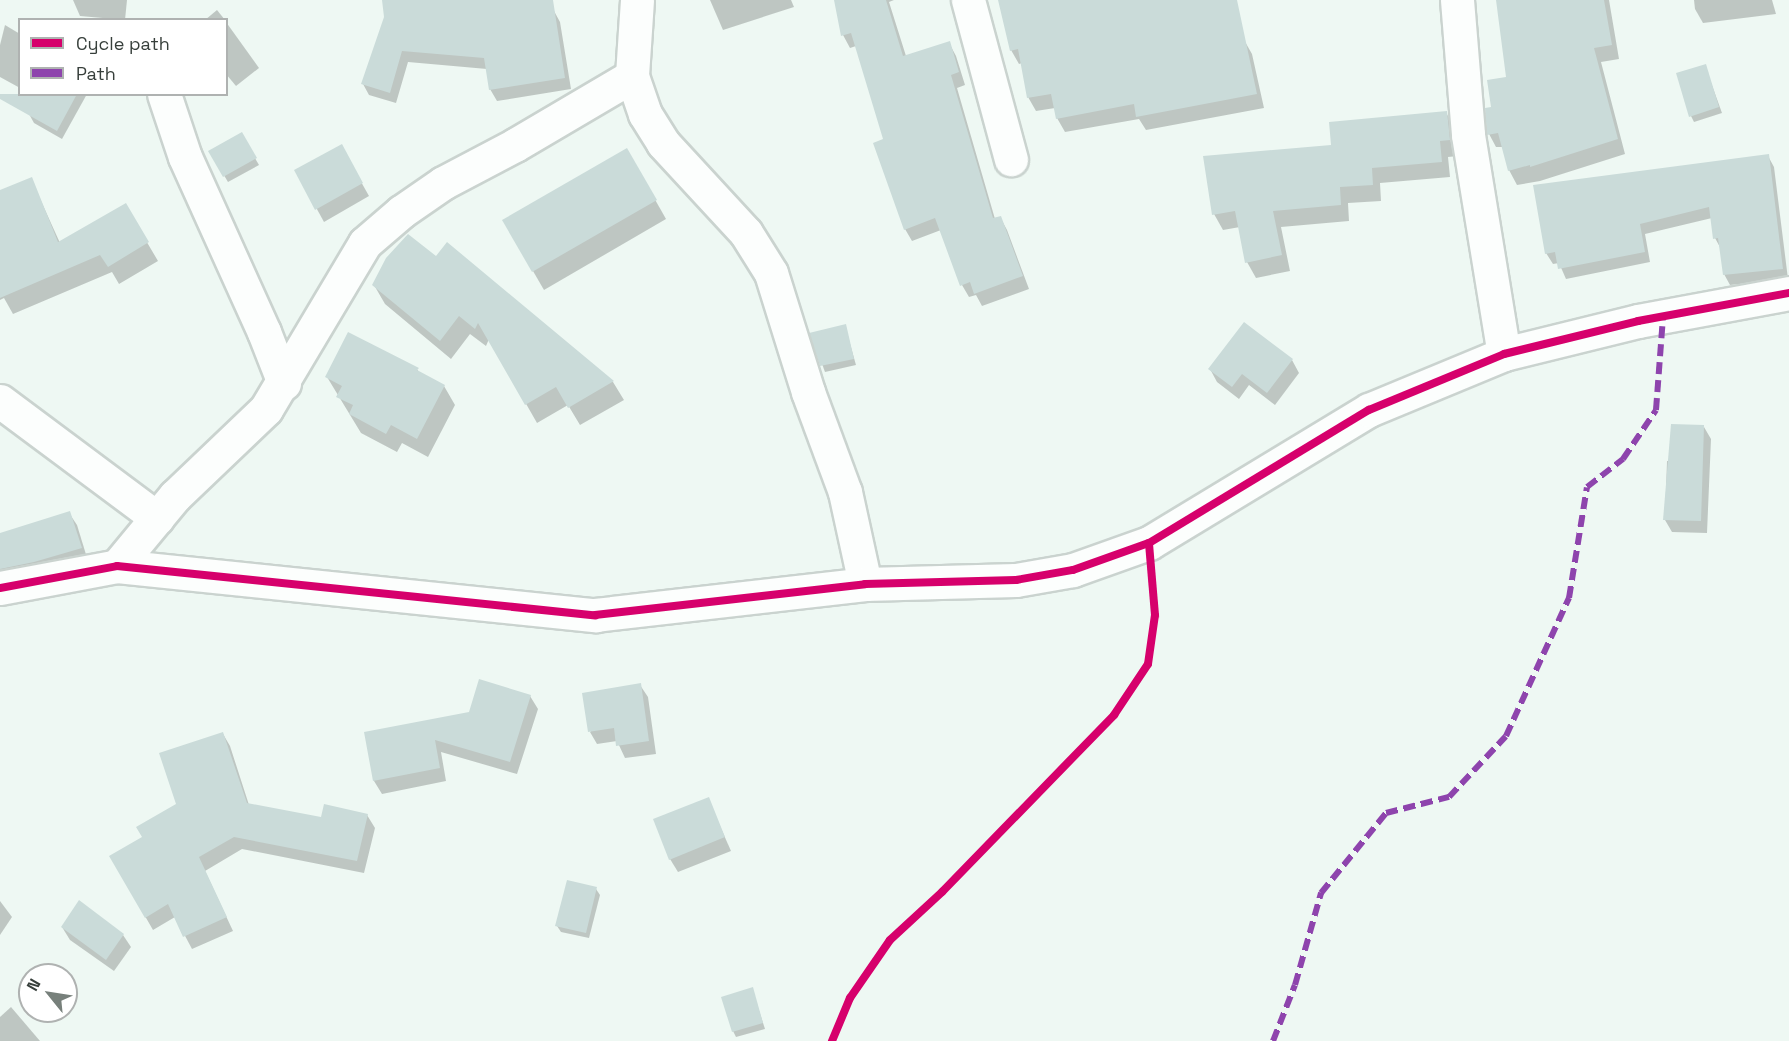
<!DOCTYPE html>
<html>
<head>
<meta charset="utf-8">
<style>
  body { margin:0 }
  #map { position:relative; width:1789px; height:1041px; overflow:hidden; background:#eef8f3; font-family:"Space Grotesk",sans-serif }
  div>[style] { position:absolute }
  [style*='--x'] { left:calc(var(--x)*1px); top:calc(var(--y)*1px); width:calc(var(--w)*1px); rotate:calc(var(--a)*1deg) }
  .shadow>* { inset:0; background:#0003 }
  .building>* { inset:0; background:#cadbd9 }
  .roads { filter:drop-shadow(2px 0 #cad3cf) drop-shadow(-2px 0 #cad3cf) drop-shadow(0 2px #cad3cf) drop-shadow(0 -2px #cad3cf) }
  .minor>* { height:33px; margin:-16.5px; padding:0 16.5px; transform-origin:16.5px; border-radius:16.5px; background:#fcfefd }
  .quiet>* { height:6px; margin-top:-3px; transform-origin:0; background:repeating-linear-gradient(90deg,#8e44ad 0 12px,transparent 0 18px) }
  .cycleway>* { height:8px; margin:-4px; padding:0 4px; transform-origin:4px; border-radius:4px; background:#d6006c }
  span { translate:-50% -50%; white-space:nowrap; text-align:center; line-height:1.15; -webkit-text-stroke:4.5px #fff; paint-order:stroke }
  .legend { position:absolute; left:18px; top:18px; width:210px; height:78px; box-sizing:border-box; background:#fff; border:2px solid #afb2b1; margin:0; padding:8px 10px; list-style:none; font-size:18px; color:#373f3b }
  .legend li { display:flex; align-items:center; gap:12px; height:30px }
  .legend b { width:30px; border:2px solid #afb2b1 }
  .north { position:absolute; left:18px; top:963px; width:60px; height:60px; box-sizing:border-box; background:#fff; border:2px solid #afb2b1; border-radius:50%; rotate:300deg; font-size:16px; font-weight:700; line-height:24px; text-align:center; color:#373f3b }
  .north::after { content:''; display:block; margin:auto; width:21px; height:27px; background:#77807b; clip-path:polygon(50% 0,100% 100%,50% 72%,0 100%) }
</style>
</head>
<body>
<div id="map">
  <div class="shadow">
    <i style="clip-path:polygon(73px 0,127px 0,125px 20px,80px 16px)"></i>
    <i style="clip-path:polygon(384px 0,521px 0,554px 11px,560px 22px,571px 89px,497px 101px,490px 89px,487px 69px,408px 62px,396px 103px,369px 95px,363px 84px,385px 17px)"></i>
    <i style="clip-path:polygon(710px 0,791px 0,794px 7px,723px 30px)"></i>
    <i style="clip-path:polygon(835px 0,894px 0,889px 2px,906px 56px,949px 43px,956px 56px,965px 85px,957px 88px,995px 219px,1000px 217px,1007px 230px,1029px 289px,982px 306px,976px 295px,969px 297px,962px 285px,941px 230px,912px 241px,905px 229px,885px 140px,856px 46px,850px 48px,843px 35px)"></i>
    <i style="clip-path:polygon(999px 0,1207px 0,1244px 40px,1252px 54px,1264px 108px,1146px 130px,1139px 119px,1065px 132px,1057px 118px,1055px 108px,1036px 111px,1028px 97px,1022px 63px,1019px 64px,1011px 50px)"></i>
    <i style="clip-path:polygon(1497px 0,1609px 0,1619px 59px,1601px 62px,1625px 154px,1540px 181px,1517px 185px,1509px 170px,1503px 147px,1496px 147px,1488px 132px,1492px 108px,1507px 78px)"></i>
    <i style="clip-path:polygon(1694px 0,1772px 0,1776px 14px,1703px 23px,1695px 9px)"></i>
    <i style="clip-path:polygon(217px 10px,225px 20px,205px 20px)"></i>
    <i style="clip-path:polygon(226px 22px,259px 68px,236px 86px,226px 74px)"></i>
    <i style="clip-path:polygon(5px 25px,20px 34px,20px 88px,0 77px,0 45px)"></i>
    <i style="clip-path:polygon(1705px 66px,1722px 113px,1694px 122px,1691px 116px)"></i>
    <i style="clip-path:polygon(31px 94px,87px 94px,62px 139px,34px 123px,29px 114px)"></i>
    <i style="clip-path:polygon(1446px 113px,1456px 128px,1458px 156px,1448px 157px,1450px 177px,1380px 183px,1381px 201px,1348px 203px,1349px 221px,1281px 227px,1290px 271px,1256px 278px,1247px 262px,1240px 227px,1223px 230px,1214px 214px,1332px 146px)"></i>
    <i style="clip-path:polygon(241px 134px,259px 165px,228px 182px,210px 152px)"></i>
    <i style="clip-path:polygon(341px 146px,369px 196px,324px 222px,296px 171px)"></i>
    <i style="clip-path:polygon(627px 150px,666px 219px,544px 290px,504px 221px)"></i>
    <i style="clip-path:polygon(1768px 156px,1774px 167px,1788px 279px,1730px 285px,1724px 274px,1721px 249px,1715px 238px,1712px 218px,1645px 234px,1650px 262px,1566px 279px,1559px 263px,1553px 264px,1546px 253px)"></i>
    <i style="clip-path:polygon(31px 179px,60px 243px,125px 205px,158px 261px,119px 284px,112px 272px,13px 314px,4px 298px,0 300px,0 192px)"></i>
    <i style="clip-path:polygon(447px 244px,613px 382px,624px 400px,580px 425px,568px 405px,537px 423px,489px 339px,486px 346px,470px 334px,451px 359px,385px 304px,374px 285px,436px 258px)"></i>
    <i style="clip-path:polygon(845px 326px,856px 365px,825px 372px,811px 334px)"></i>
    <i style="clip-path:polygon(1292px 360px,1299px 373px,1275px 405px,1249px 385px,1239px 399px,1217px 382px,1210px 369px)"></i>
    <i style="clip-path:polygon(417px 369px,420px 374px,444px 386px,455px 405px,428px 457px,402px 443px,397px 452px,361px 433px,327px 377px)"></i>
    <i style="clip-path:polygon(1704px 427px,1711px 439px,1707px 533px,1672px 532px,1665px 520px,1667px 461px,1671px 461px)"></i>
    <i style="clip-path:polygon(69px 513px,77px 525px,88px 561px,0 584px,0 534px)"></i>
    <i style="clip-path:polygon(640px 685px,648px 697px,656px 754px,625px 758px,617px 741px,597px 744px,590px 732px)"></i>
    <i style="clip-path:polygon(530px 696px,538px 709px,517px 774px,441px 752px,446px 781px,382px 794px,374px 781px,366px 733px,470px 714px)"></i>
    <i style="clip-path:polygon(223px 734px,230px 746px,249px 805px,322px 819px,367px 815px,375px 828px,364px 873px,242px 849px,205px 871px,233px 931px,192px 949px,175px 917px,153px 930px,111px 857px,144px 838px,178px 805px)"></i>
    <i style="clip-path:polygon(708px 799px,731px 851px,678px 872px,670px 859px)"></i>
    <i style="clip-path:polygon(596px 889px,600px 895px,589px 938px,561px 932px,557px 926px)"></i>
    <i style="clip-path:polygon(0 901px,12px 917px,0 935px)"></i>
    <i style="clip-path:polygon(62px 927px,123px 935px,131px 947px,114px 971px,70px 940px)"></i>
    <i style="clip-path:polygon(752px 989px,765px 1029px,736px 1037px,733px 1031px)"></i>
    <i style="clip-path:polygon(11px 1007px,40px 1041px,0 1041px,0 1017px)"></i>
  </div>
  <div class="building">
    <i style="clip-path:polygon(382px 0,553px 0,565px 78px,489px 90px,484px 58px,402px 51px,390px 93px,361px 84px,384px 17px)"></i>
    <i style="clip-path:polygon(834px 0,886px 0,903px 56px,950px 41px,959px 72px,951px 75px,993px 218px,1001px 216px,1023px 276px,974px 294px,970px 282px,960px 286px,935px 218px,904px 230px,873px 143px,883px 139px,851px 33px,841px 36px)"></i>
    <i style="clip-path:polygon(998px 0,1237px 0,1257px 94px,1136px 117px,1134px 104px,1056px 119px,1051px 94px,1027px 98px,1018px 49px,1010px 51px)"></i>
    <i style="clip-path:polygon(1496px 0,1604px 0,1612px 45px,1594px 48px,1618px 139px,1530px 167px,1530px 165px,1508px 171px,1498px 133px,1487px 135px,1485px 108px,1491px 107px,1487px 80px,1506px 77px)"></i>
    <i style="clip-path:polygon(1706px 64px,1719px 107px,1689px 117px,1676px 73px)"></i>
    <i style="clip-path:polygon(0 94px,77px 94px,57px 131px,0 99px)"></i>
    <i style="clip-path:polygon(1447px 111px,1450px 140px,1440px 141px,1442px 162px,1372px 168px,1373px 185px,1340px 187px,1341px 205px,1273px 211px,1282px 255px,1245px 263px,1235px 211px,1212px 215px,1203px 156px,1331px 145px,1329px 122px)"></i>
    <i style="clip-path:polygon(242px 132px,257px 158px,223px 177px,208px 151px)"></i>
    <i style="clip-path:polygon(342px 144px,363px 183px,315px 210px,294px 170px)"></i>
    <i style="clip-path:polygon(627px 148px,657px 200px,532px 272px,502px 220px)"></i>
    <i style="clip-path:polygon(1769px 154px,1783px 269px,1723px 275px,1718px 238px,1713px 239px,1709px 207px,1640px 224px,1645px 252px,1558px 269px,1555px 252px,1545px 254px,1533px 185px)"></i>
    <i style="clip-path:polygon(32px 177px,58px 242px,126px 203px,149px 242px,108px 267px,100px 255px,0 298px,0 190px)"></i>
    <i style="clip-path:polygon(408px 234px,436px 256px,447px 242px,614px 381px,568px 408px,556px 387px,525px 405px,478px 323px,475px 329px,459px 316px,440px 341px,372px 285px,386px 258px)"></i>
    <i style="clip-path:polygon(1244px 322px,1293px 359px,1267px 393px,1242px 374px,1232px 387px,1208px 369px)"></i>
    <i style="clip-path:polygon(846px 324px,854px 359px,820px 366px,809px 333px)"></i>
    <i style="clip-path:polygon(348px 332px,419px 368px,417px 370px,445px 385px,417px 439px,391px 425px,386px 434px,349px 414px,353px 405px,336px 397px,342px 386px,325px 377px)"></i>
    <i style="clip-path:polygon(1671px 424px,1704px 425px,1701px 521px,1663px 520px)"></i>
    <i style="clip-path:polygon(70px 511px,82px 548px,34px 562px,0 569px,0 533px)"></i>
    <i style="clip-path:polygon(479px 679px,531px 695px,510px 762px,435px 740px,440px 768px,373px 781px,364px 732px,469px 712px)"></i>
    <i style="clip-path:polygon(641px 683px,649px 741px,616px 746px,614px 728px,588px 732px,582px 693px)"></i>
    <i style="clip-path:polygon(223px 732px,247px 803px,321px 817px,324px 804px,368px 814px,357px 861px,234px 837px,199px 857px,227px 917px,183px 937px,168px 904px,145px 918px,109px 856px,142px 837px,136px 827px,176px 804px,159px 753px)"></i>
    <i style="clip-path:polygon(709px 797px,725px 837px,669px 860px,653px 819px)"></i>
    <i style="clip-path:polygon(567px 880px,597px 887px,586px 933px,555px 926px)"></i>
    <i style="clip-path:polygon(79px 900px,124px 934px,106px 960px,61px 927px)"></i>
    <i style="clip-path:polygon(753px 987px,763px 1023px,732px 1032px,721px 997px)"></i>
  </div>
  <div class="roads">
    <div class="minor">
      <i style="--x:637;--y:0;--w:76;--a:93.8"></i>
      <i style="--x:632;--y:76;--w:40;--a:71.1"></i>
      <i style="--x:645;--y:114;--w:34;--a:58"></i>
      <i style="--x:663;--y:143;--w:122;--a:47.3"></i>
      <i style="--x:746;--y:233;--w:47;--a:58"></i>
      <i style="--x:771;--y:273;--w:125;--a:72.7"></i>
      <i style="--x:808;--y:392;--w:107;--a:69.7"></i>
      <i style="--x:845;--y:492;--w:94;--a:77.7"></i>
      <i style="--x:968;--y:0;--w:165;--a:74.9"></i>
      <i style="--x:1457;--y:0;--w:135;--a:85.3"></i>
      <i style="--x:1468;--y:135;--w:222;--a:80.7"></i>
      <i style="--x:164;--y:94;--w:66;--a:71.6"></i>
      <i style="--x:185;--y:157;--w:192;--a:65.7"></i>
      <i style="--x:264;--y:332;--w:55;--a:68.6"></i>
      <i style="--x:0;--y:401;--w:196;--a:36.7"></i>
      <i style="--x:117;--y:566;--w:91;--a:-50.4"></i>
      <i style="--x:175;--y:496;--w:126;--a:-43.7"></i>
      <i style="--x:266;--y:409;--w:193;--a:-59.2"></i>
      <i style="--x:365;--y:243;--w:48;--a:-40.7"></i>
      <i style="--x:401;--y:212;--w:51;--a:-34.6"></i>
      <i style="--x:443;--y:183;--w:81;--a:-27.8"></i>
      <i style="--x:515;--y:145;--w:136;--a:-30.5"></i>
      <i style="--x:0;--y:588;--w:119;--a:-10.6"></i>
      <i style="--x:117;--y:566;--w:481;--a:5.9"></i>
      <i style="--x:595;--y:615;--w:272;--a:-6.5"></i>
      <i style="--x:865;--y:584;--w:151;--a:-1.5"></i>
      <i style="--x:1016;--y:580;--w:58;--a:-10"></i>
      <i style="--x:1073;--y:570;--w:81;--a:-19.6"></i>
      <i style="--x:1149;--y:543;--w:257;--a:-31.2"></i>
      <i style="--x:1369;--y:410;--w:146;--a:-22.5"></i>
      <i style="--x:1504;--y:354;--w:138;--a:-13.8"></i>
      <i style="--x:1638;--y:321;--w:154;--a:-10.5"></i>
    </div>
  </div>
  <div class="quiet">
    <i style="--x:1273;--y:1041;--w:60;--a:-68.6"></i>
    <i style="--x:1295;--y:985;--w:96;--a:-74.2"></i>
    <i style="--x:1321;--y:893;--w:103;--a:-50.9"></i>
    <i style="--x:1386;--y:813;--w:65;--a:-14.3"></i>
    <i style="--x:1449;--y:797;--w:83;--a:-46.9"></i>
    <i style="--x:1506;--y:736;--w:152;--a:-65.5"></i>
    <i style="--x:1569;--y:598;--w:112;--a:-80.8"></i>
    <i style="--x:1587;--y:487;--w:46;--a:-37.9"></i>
    <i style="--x:1623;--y:459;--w:59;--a:-56"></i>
    <i style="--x:1656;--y:410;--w:93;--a:-85.7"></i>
  </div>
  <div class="cycleway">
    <i style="--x:0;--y:588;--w:119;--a:-10.6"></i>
    <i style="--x:117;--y:566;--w:481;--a:5.9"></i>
    <i style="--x:595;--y:615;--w:272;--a:-6.5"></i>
    <i style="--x:865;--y:584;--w:151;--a:-1.5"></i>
    <i style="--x:1016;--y:580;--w:58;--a:-10"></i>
    <i style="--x:1073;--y:570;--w:81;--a:-19.6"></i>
    <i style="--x:1149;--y:543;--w:257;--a:-31.2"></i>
    <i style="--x:1369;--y:410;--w:146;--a:-22.5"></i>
    <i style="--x:1504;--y:354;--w:138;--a:-13.8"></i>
    <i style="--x:1638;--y:321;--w:154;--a:-10.5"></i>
    <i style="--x:832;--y:1041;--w:47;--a:-67.3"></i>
    <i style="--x:850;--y:998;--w:70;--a:-55.4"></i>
    <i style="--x:890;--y:940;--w:71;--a:-42.7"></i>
    <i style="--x:942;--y:892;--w:247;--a:-45.8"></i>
    <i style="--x:1114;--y:715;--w:61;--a:-56.3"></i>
    <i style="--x:1148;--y:664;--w:49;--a:-81.9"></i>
    <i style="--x:1155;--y:615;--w:72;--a:-94.8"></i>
  </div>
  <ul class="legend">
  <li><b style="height:8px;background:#d6006c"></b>Cycle path</li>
  <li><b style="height:8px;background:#8e44ad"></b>Path</li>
  </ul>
  <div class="north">N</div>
</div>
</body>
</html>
